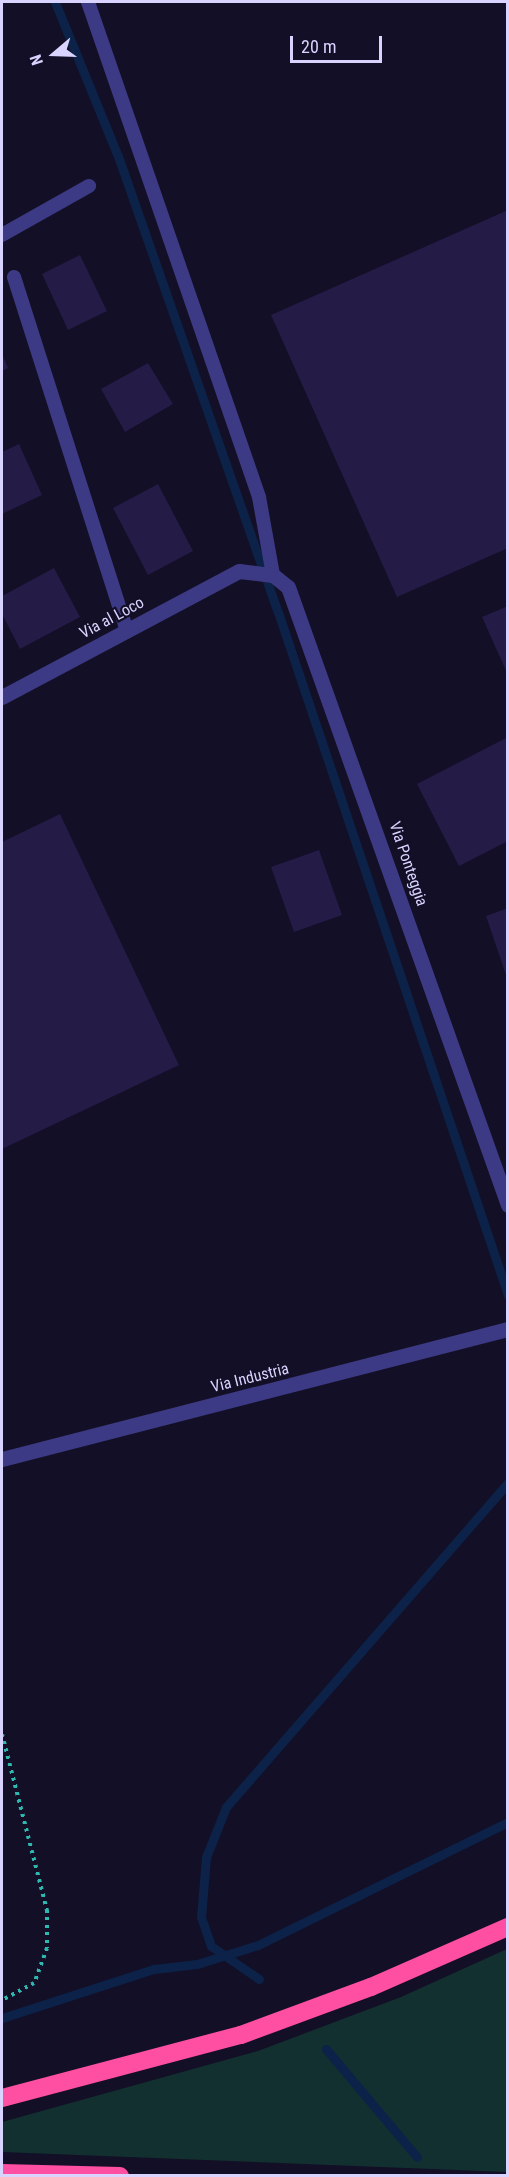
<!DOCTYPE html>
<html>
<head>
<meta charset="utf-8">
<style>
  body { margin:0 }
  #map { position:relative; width:509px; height:2177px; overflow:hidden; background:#130f26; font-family:"Roboto Condensed",sans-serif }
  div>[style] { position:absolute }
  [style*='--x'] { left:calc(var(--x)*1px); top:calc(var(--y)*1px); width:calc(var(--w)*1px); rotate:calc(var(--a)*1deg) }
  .green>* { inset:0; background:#12302f }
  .stream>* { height:9px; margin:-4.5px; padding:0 4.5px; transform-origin:4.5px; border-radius:4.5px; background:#0c2248 }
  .building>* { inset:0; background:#241b47 }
  .path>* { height:4px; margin-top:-2px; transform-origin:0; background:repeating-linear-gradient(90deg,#2fb8b0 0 3px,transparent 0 7.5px) }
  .service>* { height:14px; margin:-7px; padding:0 7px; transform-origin:7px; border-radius:7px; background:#3d3a85 }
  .minor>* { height:15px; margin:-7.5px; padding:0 7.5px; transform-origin:7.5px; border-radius:7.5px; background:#3d3a85 }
  .motorway>* { height:18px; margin:-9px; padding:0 9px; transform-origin:9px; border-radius:9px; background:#ff4fa3 }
  span { translate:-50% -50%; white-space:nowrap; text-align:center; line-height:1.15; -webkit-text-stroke:4.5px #130f26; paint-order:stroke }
  .street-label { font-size:16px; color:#d9d4ff }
  .frame { position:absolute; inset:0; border:3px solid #d9d4ff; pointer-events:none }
  .north { position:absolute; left:24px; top:24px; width:60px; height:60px; -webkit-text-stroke:4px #130f26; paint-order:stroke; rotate:251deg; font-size:16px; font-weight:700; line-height:24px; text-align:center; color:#d9d4ff }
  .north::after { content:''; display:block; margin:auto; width:21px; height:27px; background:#d9d4ff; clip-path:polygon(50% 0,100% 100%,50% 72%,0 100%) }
  .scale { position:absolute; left:290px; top:36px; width:92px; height:27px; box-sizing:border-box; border:3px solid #d9d4ff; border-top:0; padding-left:8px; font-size:18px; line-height:21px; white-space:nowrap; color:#d9d4ff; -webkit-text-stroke:4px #130f26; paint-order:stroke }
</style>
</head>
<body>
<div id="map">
  <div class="green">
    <i style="clip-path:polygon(507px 1949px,507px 2172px,2px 2152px,2px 2122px,258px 2051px,401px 1997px)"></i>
  </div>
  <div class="stream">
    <i style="--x:55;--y:2;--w:166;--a:67.8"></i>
    <i style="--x:118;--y:156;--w:483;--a:70.7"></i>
    <i style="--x:278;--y:612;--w:721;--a:71.39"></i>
    <i style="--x:259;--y:1979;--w:58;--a:-145.5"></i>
    <i style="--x:211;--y:1946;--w:31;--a:-109"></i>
    <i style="--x:201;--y:1917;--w:60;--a:-85.2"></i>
    <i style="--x:206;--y:1857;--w:54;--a:-68.2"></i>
    <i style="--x:226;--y:1807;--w:430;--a:-49"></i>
    <i style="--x:2;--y:2018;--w:160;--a:-17.9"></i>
    <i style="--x:154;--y:1969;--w:43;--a:-6.6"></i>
    <i style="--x:197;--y:1964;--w:64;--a:-17.3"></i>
    <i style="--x:258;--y:1945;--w:279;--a:-26.2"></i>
    <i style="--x:326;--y:2049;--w:141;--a:49.9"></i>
  </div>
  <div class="building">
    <i style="clip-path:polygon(508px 210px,508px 548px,397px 597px,271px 315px)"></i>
    <i style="clip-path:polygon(80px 255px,107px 311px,68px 330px,42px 274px)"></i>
    <i style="clip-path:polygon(2px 354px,8px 368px,2px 371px)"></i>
    <i style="clip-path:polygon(148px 363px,173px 404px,125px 432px,101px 389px)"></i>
    <i style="clip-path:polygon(19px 444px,42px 495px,2px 514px,2px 452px)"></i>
    <i style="clip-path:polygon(158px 484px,193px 551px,148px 575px,113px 508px)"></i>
    <i style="clip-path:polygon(54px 568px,80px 617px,20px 649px,2px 614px,2px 596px)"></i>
    <i style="clip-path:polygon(508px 606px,508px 675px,482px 617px)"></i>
    <i style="clip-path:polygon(508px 737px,508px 841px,459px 866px,417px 784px)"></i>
    <i style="clip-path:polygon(60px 814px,179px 1065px,2px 1149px,2px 842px)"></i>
    <i style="clip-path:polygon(319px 850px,342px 915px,294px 932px,271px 867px)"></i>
    <i style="clip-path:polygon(508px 908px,508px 978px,507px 978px,486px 916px)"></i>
  </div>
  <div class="path">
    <i style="--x:2;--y:1734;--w:182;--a:75.7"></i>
    <i style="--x:47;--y:1910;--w:38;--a:90"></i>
    <i style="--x:47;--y:1948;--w:37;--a:110"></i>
    <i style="--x:34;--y:1983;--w:36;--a:152"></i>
  </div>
  <div class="service">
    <i style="--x:88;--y:2;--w:524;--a:70.94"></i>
    <i style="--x:259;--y:497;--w:79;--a:79.8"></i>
    <i style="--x:2;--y:235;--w:100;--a:-29.4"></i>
    <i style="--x:14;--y:277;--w:372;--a:72.3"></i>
  </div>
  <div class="minor">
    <i style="--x:2;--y:697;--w:268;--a:-28"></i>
    <i style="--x:239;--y:571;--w:34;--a:7"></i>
    <i style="--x:273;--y:575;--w:19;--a:39"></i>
    <i style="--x:288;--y:587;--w:656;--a:70.4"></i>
    <i style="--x:2;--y:1459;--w:522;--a:-14.41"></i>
  </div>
  <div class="motorway">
    <i style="--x:2;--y:2098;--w:247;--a:-14.8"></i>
    <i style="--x:241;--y:2035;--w:139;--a:-20.3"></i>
    <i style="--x:371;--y:1987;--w:150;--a:-23.7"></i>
    <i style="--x:2;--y:2173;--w:118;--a:1.5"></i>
  </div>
  <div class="street-label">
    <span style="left:112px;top:618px;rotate:-28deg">Via al Loco</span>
    <span style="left:408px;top:864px;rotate:71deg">Via Ponteggia</span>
    <span style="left:250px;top:1378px;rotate:-14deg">Via Industria</span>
  </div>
  <div class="frame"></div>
  <div class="north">N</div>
  <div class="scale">20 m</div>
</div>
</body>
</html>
